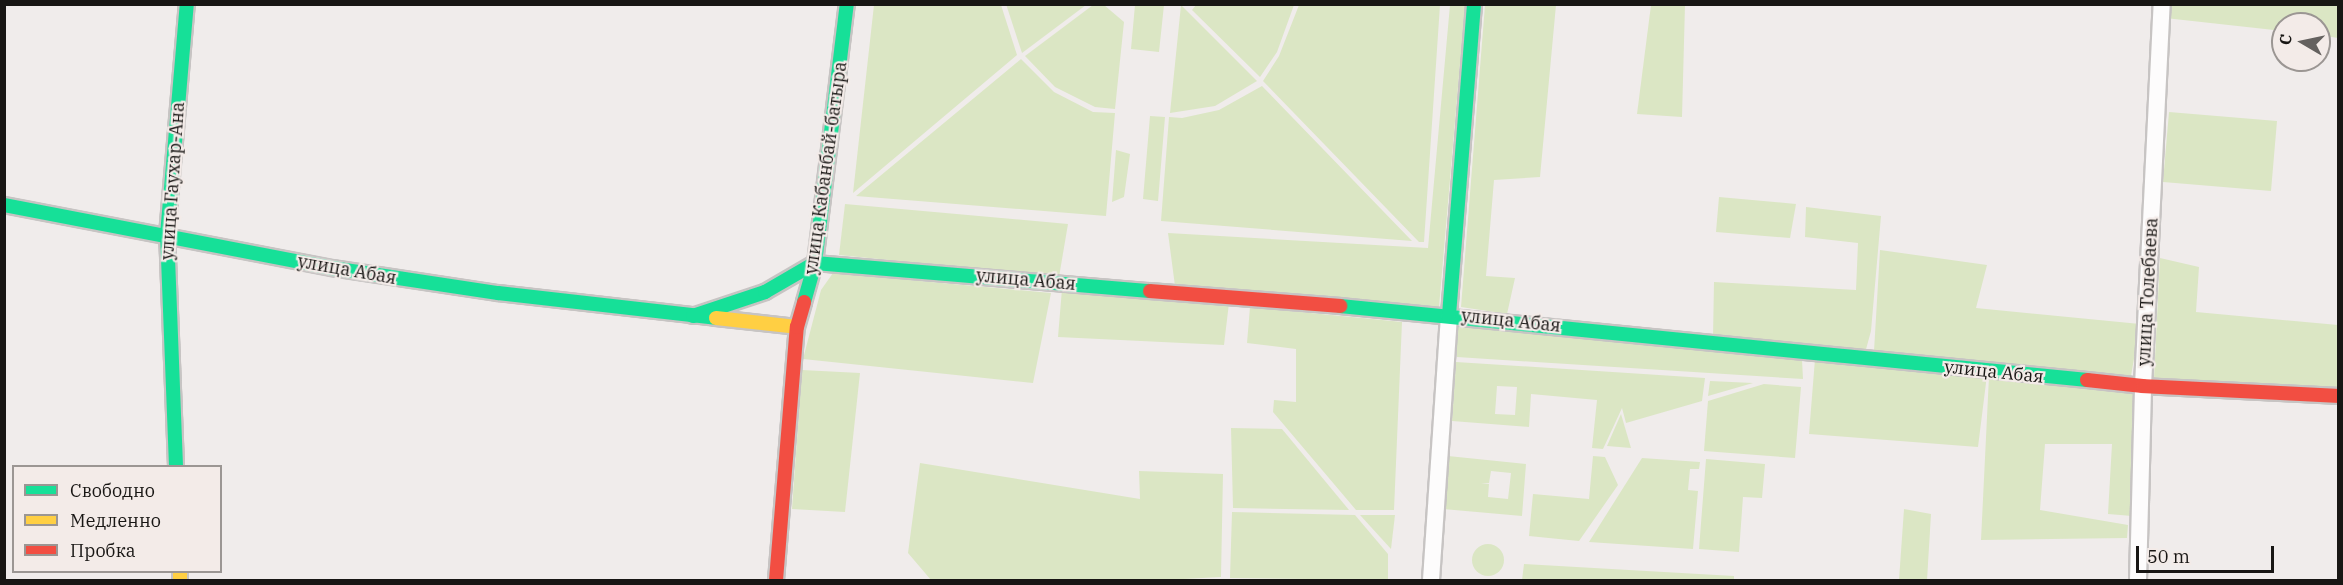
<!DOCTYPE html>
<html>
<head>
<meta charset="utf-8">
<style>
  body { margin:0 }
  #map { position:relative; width:2343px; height:585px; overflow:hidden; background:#f0eceb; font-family:"IBM Plex Serif",serif }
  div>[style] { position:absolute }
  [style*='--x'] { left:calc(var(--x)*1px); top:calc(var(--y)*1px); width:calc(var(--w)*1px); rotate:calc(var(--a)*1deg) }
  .green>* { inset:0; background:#dbe6c4 }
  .round { border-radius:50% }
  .roads { filter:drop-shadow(2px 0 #c7c4c3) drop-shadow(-2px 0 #c7c4c3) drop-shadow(0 2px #c7c4c3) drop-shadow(0 -2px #c7c4c3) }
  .street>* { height:16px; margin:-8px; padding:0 8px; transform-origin:8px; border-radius:8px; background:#fdfcfc }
  .fast>* { height:14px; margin:-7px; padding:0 7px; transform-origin:7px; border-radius:7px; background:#16e098 }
  .slow>* { height:14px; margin:-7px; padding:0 7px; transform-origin:7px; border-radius:7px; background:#ffcf43 }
  .jam>* { height:14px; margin:-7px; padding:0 7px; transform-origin:7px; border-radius:7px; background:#f24e42 }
  span { translate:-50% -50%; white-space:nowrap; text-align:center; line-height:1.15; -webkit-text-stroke:4.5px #f3ebe8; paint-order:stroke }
  .street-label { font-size:18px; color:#181614 }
  .frame { position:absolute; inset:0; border:6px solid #181614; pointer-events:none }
  .legend { position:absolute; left:12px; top:465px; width:210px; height:108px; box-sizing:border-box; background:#f3ebe8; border:2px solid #9b9693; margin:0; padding:8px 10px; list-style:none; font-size:18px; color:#181614 }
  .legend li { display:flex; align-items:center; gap:12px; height:30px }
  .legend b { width:30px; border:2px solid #9b9693 }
  .north { position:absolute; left:2271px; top:12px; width:60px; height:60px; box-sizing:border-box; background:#f3ebe8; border:2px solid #9b9693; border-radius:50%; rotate:279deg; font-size:16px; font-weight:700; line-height:24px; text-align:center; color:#181614 }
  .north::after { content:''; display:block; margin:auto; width:21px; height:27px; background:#64615f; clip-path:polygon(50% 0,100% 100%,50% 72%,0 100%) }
  .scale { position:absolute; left:2136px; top:546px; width:138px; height:27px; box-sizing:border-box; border:3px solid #181614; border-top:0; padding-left:8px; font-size:18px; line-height:21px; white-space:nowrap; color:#181614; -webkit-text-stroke:4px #f3ebe8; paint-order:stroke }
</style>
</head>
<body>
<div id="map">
  <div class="green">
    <i style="clip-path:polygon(1006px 4px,1086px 4px,1086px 5px,1022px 53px)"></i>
    <i style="clip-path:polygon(874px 5px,1001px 5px,1017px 55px,853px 193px)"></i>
    <i style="clip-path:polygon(1093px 5px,1104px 5px,1124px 22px,1115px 109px,1095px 107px,1055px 87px,1025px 56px)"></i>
    <i style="clip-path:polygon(1135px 5px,1164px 5px,1159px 52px,1131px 49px)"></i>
    <i style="clip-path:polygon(1181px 5px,1257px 81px,1215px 106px,1170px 113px)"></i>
    <i style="clip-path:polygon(1196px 5px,1196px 4px,1294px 5px,1277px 52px,1260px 77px,1192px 10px)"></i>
    <i style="clip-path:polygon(1299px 5px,1440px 5px,1424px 242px,1419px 242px,1263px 81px,1279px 56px)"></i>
    <i style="clip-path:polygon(1450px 5px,1465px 5px,1439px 307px,1175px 286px,1168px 233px,1428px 248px)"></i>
    <i style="clip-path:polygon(1485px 5px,1556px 5px,1540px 177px,1494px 180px,1486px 276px,1515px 278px,1507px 314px,1461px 307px)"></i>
    <i style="clip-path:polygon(1651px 5px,1685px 5px,1682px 117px,1637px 114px)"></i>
    <i style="clip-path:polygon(2166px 5px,2338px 5px,2338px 38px,2319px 35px,2319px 24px,2283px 24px,2283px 31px,2165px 18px)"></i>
    <i style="clip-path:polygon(1021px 59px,1054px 92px,1093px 112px,1115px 113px,1106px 216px,856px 196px)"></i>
    <i style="clip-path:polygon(1262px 86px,1412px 241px,1161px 221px,1169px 117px,1182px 118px,1219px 110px)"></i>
    <i style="clip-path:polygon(2169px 112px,2277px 121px,2271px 191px,2163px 182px)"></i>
    <i style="clip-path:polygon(1150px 116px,1165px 117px,1158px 201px,1143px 199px)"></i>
    <i style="clip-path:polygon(1116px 150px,1130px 154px,1124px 197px,1112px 202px)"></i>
    <i style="clip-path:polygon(1719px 197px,1796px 204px,1790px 238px,1716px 232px)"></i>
    <i style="clip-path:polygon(845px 204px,1068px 224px,1059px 277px,839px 255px)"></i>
    <i style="clip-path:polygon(1806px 207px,1881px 216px,1871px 331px,1865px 353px,1713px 337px,1714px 282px,1856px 290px,1858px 243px,1805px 237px)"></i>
    <i style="clip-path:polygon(1880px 250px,1987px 265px,1976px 308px,2140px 324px,2131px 376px,1874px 351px)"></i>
    <i style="clip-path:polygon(2160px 258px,2199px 267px,2196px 312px,2338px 325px,2338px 388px,2154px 378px)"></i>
    <i style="clip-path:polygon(833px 273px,1051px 293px,1033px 383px,803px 359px,821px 290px)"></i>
    <i style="clip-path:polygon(1062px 289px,1229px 303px,1224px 345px,1058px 337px)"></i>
    <i style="clip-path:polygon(1250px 307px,1402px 322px,1394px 510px,1356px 510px,1273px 412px,1274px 400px,1296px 402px,1296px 349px,1247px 343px)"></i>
    <i style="clip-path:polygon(1457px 322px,1802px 360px,1803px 379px,1457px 357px)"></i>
    <i style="clip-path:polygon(1815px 359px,1987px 375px,1978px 447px,1809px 434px)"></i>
    <i style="clip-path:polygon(evenodd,1456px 362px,1705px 378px,1702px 401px,1626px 423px,1622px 408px,1603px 449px,1592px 448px,1597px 400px,1531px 394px,1529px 427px,1452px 421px,1456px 362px,1497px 386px,1517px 387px,1515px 415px,1495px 414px,1497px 386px)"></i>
    <i style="clip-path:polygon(802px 370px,860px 373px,845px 512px,792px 509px)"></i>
    <i style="clip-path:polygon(1989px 376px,2137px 389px,2132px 516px,2108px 514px,2112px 444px,2045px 444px,2040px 510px,2128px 525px,2127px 538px,1981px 540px)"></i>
    <i style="clip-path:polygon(1710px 381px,1753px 383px,1708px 396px)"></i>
    <i style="clip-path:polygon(1764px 384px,1801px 387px,1795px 458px,1704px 451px,1708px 401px)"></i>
    <i style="clip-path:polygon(1621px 414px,1631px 448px,1607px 446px)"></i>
    <i style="clip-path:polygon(1231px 428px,1282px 429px,1349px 510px,1233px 508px)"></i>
    <i style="clip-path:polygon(evenodd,1448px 456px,1526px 464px,1522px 516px,1443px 509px,1448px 456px,1491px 471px,1511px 473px,1508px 499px,1488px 497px,1489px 484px,1481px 483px,1489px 483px,1491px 471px)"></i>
    <i style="clip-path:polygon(1593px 456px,1605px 457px,1618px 485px,1579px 541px,1529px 536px,1533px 494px,1589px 499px)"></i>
    <i style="clip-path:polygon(1642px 458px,1700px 462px,1699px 469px,1690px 469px,1688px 490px,1698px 491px,1693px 549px,1589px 542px)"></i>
    <i style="clip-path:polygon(1706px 459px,1765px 464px,1762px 498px,1743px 497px,1739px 552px,1699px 549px)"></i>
    <i style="clip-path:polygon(920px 463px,1140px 499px,1139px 471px,1223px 474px,1221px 577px,1165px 580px,931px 580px,908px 553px)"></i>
    <i style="clip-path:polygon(1904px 509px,1931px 514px,1927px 580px,1899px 580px)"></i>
    <i style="clip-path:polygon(1232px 512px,1355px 515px,1388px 554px,1388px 580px,1230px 578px)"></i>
    <i style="clip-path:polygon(1360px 515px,1395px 515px,1391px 549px)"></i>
    <i class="round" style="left:1472px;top:544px;width:32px;height:32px"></i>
    <i style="clip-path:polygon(1524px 564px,1734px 576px,1734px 580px,1522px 580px)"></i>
  </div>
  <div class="roads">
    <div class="street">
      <i style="--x:1431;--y:580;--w:266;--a:-86.1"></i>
      <i style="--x:2138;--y:580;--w:194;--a:-88.5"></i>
      <i style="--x:2143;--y:386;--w:382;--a:-87.2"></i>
    </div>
    <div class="fast">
      <i style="--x:4;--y:205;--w:334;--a:10.9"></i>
      <i style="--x:332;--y:268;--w:168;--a:8.6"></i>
      <i style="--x:498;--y:293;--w:219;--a:6.5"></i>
      <i style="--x:804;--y:302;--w:41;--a:-74.2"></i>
      <i style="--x:815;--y:263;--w:261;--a:-83"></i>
      <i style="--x:1340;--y:306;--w:751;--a:5.66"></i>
      <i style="--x:1449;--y:315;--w:312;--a:-85.4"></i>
      <i style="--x:693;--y:316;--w:76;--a:-18.4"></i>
      <i style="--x:765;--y:292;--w:58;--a:-30.1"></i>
      <i style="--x:815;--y:263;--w:336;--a:4.8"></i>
      <i style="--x:176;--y:466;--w:231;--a:-92.2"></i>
      <i style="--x:167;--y:235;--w:232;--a:-85.1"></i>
    </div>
    <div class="slow">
      <i style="--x:716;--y:318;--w:81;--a:6.3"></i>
      <i style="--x:180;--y:572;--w:8;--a:90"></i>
    </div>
    <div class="jam">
      <i style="--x:1150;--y:291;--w:191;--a:4.5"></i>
      <i style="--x:2087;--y:380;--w:56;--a:6.1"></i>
      <i style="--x:2143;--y:386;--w:195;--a:2.9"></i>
      <i style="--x:776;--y:580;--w:254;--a:-85.3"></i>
      <i style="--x:797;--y:327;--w:26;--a:-74"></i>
    </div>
  </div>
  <div class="street-label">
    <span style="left:826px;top:168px;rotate:-82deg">улица Кабанбай-батыра</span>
    <span style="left:173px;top:181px;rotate:-86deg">улица Гаухар-Ана</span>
    <span style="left:347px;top:270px;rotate:10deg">улица Абая</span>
    <span style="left:1026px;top:280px;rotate:5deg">улица Абая</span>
    <span style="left:2148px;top:292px;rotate:-87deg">улица Толебаева</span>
    <span style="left:1511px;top:321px;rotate:6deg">улица Абая</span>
    <span style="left:1994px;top:372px;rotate:6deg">улица Абая</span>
  </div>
  <div class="frame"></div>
  <ul class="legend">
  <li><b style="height:8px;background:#16e098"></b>Свободно</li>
  <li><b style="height:8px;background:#ffcf43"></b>Медленно</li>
  <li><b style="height:8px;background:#f24e42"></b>Пробка</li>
  </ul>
  <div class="north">С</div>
  <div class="scale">50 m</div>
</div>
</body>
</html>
